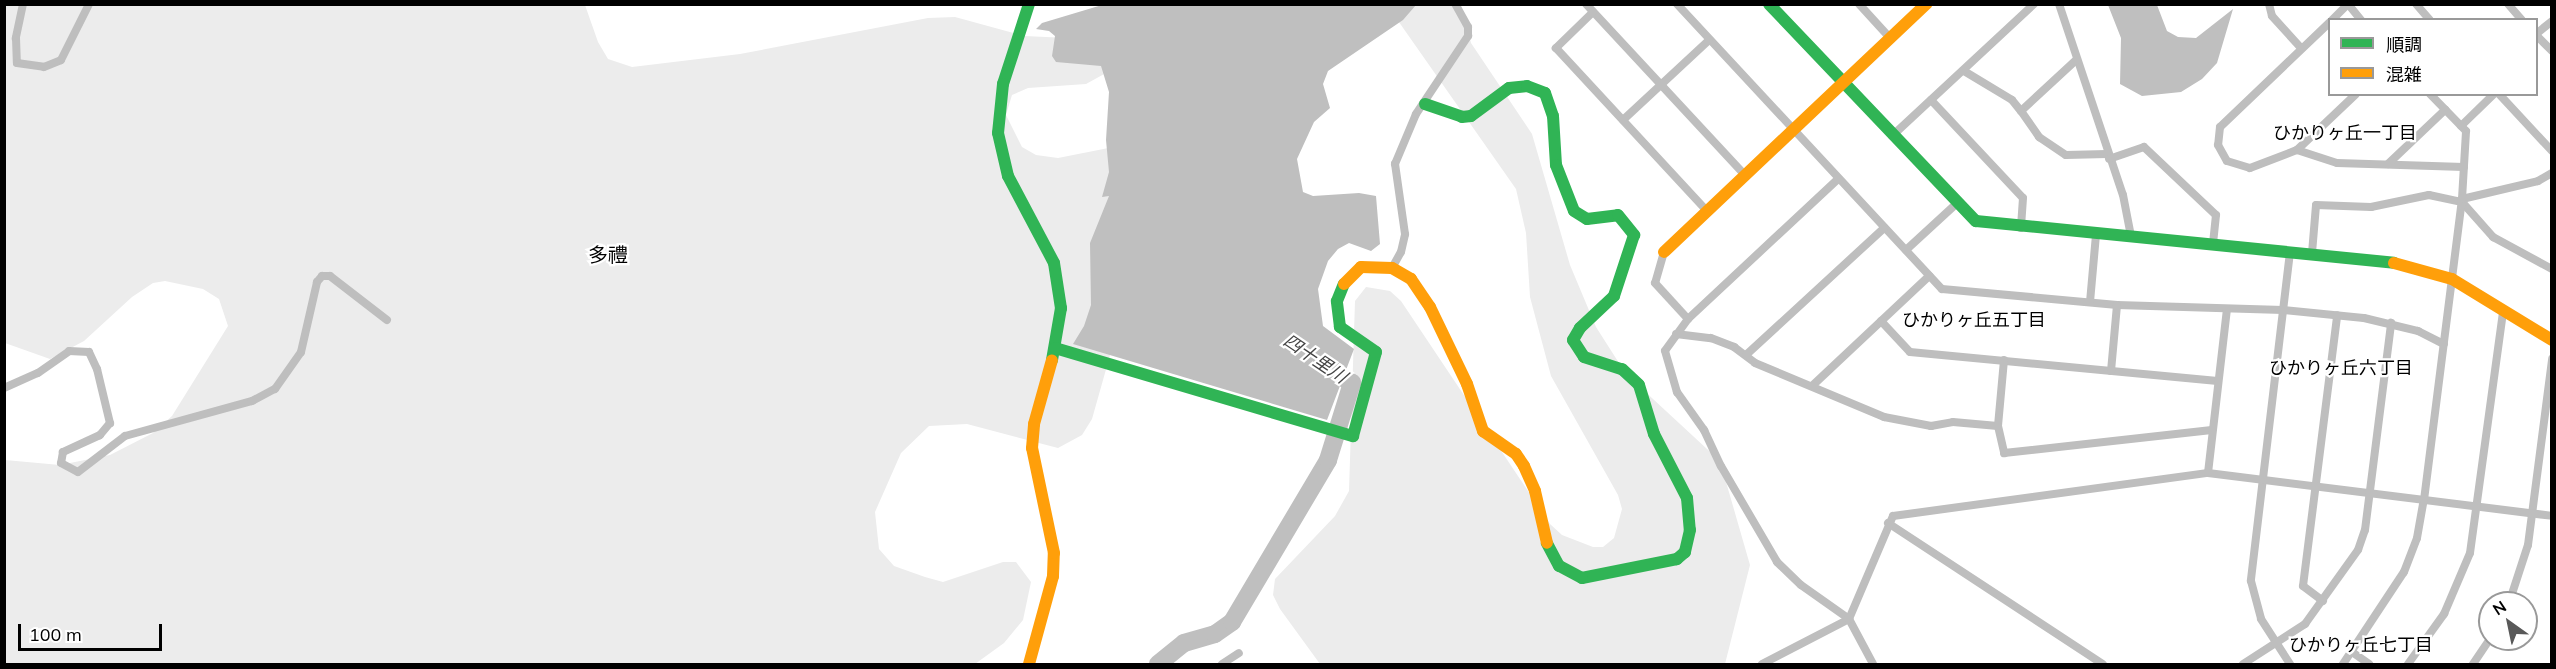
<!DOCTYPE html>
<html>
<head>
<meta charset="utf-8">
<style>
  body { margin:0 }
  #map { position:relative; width:2556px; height:669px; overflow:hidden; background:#fff; font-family:Mulish,"Noto Sans JP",sans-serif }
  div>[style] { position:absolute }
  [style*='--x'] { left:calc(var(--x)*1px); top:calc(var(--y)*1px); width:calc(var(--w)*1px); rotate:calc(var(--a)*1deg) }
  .green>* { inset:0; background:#ececec }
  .water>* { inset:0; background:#bfbfbf }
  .river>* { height:18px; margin:-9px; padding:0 9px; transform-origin:9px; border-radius:9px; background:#bfbfbf }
  .street>* { height:8px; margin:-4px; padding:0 4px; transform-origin:4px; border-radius:4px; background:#bebebe }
  .fast>* { height:12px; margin:-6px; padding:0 6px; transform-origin:6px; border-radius:6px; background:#30b455 }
  .slow>* { height:12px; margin:-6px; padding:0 6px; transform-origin:6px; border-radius:6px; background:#ff9f0a }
  span { translate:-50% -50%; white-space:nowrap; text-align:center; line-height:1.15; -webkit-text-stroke:4.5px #fff; paint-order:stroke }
  .neighbourhood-label { font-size:18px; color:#000 }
  .water-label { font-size:18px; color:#444; font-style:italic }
  .quarter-label { font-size:20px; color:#000 }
  .frame { position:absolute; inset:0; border:6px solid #000; pointer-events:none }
  .legend { position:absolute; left:2328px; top:18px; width:210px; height:78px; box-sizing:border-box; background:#fff; border:2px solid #999; margin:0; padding:8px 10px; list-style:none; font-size:18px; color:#000 }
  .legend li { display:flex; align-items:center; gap:12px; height:30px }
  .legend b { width:30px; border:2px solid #999 }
  .north { position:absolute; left:2478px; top:591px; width:60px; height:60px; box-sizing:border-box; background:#fff; border:2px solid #999; border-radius:50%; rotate:327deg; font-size:16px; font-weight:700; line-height:24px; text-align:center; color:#000 }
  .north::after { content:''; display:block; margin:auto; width:21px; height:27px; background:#595959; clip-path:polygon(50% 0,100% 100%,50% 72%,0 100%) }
  .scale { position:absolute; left:18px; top:624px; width:144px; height:27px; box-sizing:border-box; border:3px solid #000; border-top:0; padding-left:8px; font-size:18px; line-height:21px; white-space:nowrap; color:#000; -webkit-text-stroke:4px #fff; paint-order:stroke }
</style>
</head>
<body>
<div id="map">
  <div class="green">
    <i style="clip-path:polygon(4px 5px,585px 5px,598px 42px,608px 59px,632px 67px,740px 54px,928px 18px,955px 17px,1024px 36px,1090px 39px,1106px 73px,1086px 84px,1028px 88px,1012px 95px,1006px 115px,1022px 147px,1036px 155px,1058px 158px,1159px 138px,1116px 334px,1092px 419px,1082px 435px,1058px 448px,967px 424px,929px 426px,901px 453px,875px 512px,879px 549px,894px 566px,925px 577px,943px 582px,1003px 562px,1016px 562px,1031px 582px,1023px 620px,1004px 643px,975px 664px,5px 664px,5px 460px,60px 465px,110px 455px,153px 433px,172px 416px,228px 326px,219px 299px,203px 289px,165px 281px,153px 283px,132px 297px,84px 341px,50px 359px,5px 343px)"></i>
    <i style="clip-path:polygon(1387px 5px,1461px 5px,1471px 43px,1532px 134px,1570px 265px,1596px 327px,1626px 374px,1720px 461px,1750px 565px,1725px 664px,1320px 664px,1280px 609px,1273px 595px,1275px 579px,1335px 516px,1349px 491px,1355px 301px,1366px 287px,1390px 291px,1401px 301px,1550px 524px,1562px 535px,1593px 547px,1603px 547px,1614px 538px,1622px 509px,1618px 495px,1551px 376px,1530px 297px,1526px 233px,1516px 189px)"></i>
  </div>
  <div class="water">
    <i style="clip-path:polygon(1102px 5px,1416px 5px,1403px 20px,1328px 71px,1323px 84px,1330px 108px,1314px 122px,1297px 159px,1303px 192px,1313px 196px,1359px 193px,1376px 196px,1380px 244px,1371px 251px,1349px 243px,1338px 249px,1328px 261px,1318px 289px,1323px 326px,1354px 349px,1327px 420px,1073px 344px,1084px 326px,1091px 305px,1090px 243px,1109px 196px,1102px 197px,1109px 172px,1106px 140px,1109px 92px,1101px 66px,1056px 62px,1052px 56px,1055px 36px,1049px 31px,1036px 29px,1042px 23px)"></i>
    <i style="clip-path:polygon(2108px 5px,2157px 5px,2167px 31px,2178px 37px,2196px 38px,2233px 9px,2217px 63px,2202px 79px,2181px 92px,2142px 96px,2120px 84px,2121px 38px)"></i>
  </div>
  <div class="river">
    <i style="--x:1158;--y:664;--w:33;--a:-39"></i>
    <i style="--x:1184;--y:643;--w:32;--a:-16"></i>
    <i style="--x:1215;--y:634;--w:21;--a:-35"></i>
    <i style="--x:1232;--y:622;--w:188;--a:-59.3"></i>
    <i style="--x:1328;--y:460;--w:81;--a:-72.7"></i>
    <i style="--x:1352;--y:383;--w:34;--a:-150"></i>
  </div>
  <div class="street">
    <i style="--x:23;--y:4;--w:35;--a:102"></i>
    <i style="--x:16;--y:38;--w:25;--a:88"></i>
    <i style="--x:17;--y:63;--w:27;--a:8"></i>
    <i style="--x:44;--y:67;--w:18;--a:-22"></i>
    <i style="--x:61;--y:60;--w:63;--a:-63.4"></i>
    <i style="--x:1586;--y:4;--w:233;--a:47.1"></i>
    <i style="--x:1677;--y:4;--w:389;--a:47.1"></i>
    <i style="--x:1942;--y:289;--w:176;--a:5.2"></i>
    <i style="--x:2117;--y:305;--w:166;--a:1.7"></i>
    <i style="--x:2283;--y:310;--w:81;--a:5.6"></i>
    <i style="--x:2364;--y:318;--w:56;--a:13.5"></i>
    <i style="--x:2418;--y:331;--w:29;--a:27"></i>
    <i style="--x:1859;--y:4;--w:46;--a:47.6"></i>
    <i style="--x:2059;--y:4;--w:201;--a:71.5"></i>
    <i style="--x:2123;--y:195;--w:42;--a:79"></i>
    <i style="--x:2269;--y:4;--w:12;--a:76"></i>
    <i style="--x:2272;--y:16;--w:43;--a:47.8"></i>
    <i style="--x:2348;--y:4;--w:21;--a:51"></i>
    <i style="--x:2416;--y:4;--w:21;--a:49"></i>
    <i style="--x:2508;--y:4;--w:21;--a:49"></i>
    <i style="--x:1593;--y:12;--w:52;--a:135.8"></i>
    <i style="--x:1556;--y:48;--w:222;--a:47.2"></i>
    <i style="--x:2332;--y:20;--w:23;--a:-45"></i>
    <i style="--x:2330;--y:22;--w:152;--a:136.3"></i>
    <i style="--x:2220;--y:127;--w:18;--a:96"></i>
    <i style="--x:2218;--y:145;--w:18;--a:61"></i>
    <i style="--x:2227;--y:161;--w:24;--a:17"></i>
    <i style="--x:2250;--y:168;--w:50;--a:-21"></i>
    <i style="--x:2297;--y:150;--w:42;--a:18"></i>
    <i style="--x:2337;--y:163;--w:127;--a:1.8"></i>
    <i style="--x:2536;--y:34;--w:21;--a:-39"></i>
    <i style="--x:2536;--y:35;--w:23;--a:45"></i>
    <i style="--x:1964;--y:71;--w:56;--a:31.1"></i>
    <i style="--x:2012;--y:100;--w:14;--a:51"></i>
    <i style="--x:2021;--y:111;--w:74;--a:-42.8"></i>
    <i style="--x:2499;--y:94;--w:78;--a:47.1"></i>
    <i style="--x:1931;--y:100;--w:134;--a:46.8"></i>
    <i style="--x:2023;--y:198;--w:30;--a:94"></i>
    <i style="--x:2021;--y:111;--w:32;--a:55"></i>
    <i style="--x:2039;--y:137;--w:32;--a:34"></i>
    <i style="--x:2066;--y:155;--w:41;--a:-1.4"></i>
    <i style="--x:1623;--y:120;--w:117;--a:-42.9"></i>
    <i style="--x:2461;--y:126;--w:46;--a:-44.1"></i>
    <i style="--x:1892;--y:136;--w:194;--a:-42.9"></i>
    <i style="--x:2297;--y:150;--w:81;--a:-43.5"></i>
    <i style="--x:2109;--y:159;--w:37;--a:-19"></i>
    <i style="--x:2144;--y:147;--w:99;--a:43.4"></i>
    <i style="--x:2216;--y:215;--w:28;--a:96"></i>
    <i style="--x:2388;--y:164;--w:79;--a:-43.5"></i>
    <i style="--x:1838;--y:179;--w:205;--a:137"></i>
    <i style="--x:1688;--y:319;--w:39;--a:126"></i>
    <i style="--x:1665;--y:351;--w:43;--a:73.7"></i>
    <i style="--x:1677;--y:392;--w:47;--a:54.6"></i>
    <i style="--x:1704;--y:430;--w:40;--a:65"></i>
    <i style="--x:1721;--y:466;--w:111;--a:59.7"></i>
    <i style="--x:1777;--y:562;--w:33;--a:44"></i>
    <i style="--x:1801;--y:585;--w:59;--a:35.3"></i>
    <i style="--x:1849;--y:619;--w:51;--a:61.9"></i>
    <i style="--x:2462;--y:199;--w:78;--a:-13.3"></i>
    <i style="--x:2538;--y:181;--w:16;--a:-30"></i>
    <i style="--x:1906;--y:250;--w:68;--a:-42.6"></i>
    <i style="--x:1664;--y:252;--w:32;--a:106"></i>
    <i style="--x:1655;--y:283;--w:49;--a:47.5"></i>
    <i style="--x:2290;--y:252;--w:331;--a:96.8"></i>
    <i style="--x:2251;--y:581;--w:39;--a:75"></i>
    <i style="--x:2261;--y:619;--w:54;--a:57.2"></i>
    <i style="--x:2312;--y:253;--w:48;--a:-85.2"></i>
    <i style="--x:2316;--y:205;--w:55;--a:2.1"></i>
    <i style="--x:2371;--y:207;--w:59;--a:-11.7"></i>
    <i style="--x:2429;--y:195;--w:34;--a:12"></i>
    <i style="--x:2462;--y:202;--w:47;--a:48.5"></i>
    <i style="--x:2493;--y:237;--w:67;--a:28.5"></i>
    <i style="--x:1392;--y:268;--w:18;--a:-61"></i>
    <i style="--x:1401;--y:252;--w:18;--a:-77"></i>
    <i style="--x:1405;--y:234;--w:71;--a:-98.1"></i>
    <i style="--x:1395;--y:164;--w:54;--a:-67.2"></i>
    <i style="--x:1416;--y:114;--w:94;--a:-56.3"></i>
    <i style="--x:1468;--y:36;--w:9;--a:-90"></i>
    <i style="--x:1468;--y:27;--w:26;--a:-119"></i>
    <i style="--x:2090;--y:302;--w:67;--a:-84.9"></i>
    <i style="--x:1881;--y:321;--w:42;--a:46.9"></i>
    <i style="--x:1910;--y:352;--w:309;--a:5.4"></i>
    <i style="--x:1676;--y:334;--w:35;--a:7"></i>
    <i style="--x:1711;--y:338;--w:25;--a:21"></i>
    <i style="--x:1734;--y:347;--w:26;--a:37"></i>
    <i style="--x:1755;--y:363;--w:140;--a:22.7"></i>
    <i style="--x:1884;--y:417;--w:48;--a:10.8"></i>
    <i style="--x:1931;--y:426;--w:22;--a:-10"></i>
    <i style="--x:1953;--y:422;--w:45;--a:5.1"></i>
    <i style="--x:1746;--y:355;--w:188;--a:-42.6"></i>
    <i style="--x:2004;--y:360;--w:66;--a:95.2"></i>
    <i style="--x:1998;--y:426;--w:28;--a:77"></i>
    <i style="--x:2004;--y:453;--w:209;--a:-6.3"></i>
    <i style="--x:2111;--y:371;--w:66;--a:-84.8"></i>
    <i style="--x:1812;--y:386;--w:161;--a:-43.2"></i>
    <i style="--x:4;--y:388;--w:37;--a:-24"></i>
    <i style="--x:38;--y:373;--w:38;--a:-35"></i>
    <i style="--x:69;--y:351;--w:20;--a:3"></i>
    <i style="--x:89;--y:352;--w:19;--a:65"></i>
    <i style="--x:97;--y:369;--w:56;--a:76.5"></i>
    <i style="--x:110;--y:423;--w:16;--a:130"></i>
    <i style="--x:100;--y:435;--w:41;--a:155.3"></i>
    <i style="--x:63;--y:452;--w:11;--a:100"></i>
    <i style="--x:61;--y:463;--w:19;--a:28"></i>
    <i style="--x:78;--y:472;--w:59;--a:-37.5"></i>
    <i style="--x:125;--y:436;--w:132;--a:-15.4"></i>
    <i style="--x:252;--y:401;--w:26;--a:-28"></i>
    <i style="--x:275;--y:389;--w:45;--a:-54.9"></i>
    <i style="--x:301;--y:352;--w:72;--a:-77.1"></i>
    <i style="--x:317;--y:282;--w:8;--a:-50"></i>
    <i style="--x:322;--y:276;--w:8;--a:0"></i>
    <i style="--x:330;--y:276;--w:72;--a:37.7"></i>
    <i style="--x:2208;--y:473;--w:165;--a:-83.4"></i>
    <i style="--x:1888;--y:523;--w:257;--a:33.3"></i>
    <i style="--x:2323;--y:601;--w:25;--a:-143"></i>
    <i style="--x:2303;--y:586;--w:273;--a:-82.8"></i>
    <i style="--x:2509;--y:603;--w:61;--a:-71.9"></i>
    <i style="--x:2528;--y:545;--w:188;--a:-82.6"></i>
    <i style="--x:2352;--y:652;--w:21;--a:35"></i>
    <i style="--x:1222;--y:664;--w:20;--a:-33"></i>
    <i style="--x:1762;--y:664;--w:98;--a:-27.3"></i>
    <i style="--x:1849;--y:619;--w:112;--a:-66.9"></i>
    <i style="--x:1893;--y:516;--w:318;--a:-7.8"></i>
    <i style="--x:2208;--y:473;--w:347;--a:7.1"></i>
    <i style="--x:2243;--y:664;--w:74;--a:-32.8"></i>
    <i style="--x:2305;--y:624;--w:91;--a:-54.4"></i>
    <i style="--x:2358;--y:550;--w:21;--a:-71"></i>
    <i style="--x:2365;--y:530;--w:209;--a:-82.8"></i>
    <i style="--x:2343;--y:664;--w:110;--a:-56.5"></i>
    <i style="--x:2404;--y:572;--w:36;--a:-69"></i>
    <i style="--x:2417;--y:538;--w:39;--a:-80"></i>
    <i style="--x:2424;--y:500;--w:303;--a:-82.8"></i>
    <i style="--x:2462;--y:199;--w:68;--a:-86.6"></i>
    <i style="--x:2466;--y:131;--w:52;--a:-134.2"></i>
    <i style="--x:2408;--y:664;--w:62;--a:-54.2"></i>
    <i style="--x:2444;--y:614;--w:66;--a:-66.9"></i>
    <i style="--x:2470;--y:553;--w:243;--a:-82.2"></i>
    <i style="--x:2473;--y:664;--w:30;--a:-56"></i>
  </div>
  <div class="fast">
    <i style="--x:1029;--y:4;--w:84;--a:108"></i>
    <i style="--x:1003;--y:84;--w:49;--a:95.8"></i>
    <i style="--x:998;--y:133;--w:44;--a:76.9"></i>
    <i style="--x:1008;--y:176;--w:98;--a:62.1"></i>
    <i style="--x:1054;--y:263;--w:46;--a:81.2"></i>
    <i style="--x:1061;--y:308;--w:53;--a:99.8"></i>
    <i style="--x:1769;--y:4;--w:300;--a:46.4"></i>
    <i style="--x:1976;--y:221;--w:420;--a:5.7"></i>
    <i style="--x:1425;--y:104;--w:39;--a:19"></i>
    <i style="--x:1462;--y:117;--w:9;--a:-6"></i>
    <i style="--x:1471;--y:116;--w:47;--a:-36.4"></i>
    <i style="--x:1509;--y:88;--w:18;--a:-6"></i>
    <i style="--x:1527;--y:86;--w:19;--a:21"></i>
    <i style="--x:1545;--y:93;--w:24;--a:71"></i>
    <i style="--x:1553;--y:116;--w:49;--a:86.5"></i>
    <i style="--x:1556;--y:165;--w:49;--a:68.6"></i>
    <i style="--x:1574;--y:211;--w:15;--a:32"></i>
    <i style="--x:1587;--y:219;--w:31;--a:-7"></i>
    <i style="--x:1618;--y:215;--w:26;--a:51"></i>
    <i style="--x:1634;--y:235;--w:64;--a:108.2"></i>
    <i style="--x:1614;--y:296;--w:47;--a:136.7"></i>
    <i style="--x:1580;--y:328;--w:14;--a:120"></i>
    <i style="--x:1573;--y:340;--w:20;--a:57"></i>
    <i style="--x:1584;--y:357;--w:40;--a:18"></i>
    <i style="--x:1622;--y:369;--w:23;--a:43"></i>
    <i style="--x:1639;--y:385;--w:51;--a:73"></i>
    <i style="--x:1654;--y:434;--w:72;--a:62.7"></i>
    <i style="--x:1687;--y:498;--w:32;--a:85"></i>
    <i style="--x:1690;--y:530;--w:23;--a:103"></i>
    <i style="--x:1685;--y:552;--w:11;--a:139"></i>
    <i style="--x:1677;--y:559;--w:97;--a:168.7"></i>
    <i style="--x:1582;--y:578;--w:26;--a:-152"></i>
    <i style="--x:1559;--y:566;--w:26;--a:-118"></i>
    <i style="--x:1055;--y:348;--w:311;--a:16.5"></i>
    <i style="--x:1353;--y:436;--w:87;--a:-74.7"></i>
    <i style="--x:1376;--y:352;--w:44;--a:-145.2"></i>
    <i style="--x:1340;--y:327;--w:26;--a:-97"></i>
    <i style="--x:1337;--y:301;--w:18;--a:-68"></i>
  </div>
  <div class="slow">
    <i style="--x:1664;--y:252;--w:361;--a:-43.4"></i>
    <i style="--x:2394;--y:263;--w:60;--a:15.4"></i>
    <i style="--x:2452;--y:279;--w:117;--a:31.4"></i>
    <i style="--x:1344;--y:284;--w:24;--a:-45"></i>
    <i style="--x:1361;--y:267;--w:31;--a:2"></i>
    <i style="--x:1392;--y:268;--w:22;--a:30"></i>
    <i style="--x:1411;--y:279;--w:34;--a:56"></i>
    <i style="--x:1430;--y:307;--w:85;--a:64.3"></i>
    <i style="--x:1467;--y:384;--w:50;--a:71.2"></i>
    <i style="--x:1483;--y:431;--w:40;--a:34.9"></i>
    <i style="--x:1516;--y:454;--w:14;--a:56"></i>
    <i style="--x:1524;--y:466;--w:27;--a:66"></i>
    <i style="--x:1535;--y:491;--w:53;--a:77"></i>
    <i style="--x:1029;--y:664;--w:91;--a:-74.7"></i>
    <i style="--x:1053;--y:576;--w:23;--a:-88"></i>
    <i style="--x:1054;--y:553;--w:107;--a:-101.8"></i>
    <i style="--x:1032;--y:448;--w:24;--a:-85"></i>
    <i style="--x:1034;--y:424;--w:66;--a:-74.3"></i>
  </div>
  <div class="neighbourhood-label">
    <span style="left:2345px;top:133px">ひかりヶ丘一丁目</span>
    <span style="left:1974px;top:320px">ひかりヶ丘五丁目</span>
    <span style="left:2341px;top:368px">ひかりヶ丘六丁目</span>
    <span style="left:2361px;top:645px">ひかりヶ丘七丁目</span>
  </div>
  <div class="water-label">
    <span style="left:1315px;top:359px;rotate:34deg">四十里川</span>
  </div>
  <div class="quarter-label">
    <span style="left:608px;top:254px">多禮</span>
  </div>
  <div class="frame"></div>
  <ul class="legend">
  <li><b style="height:8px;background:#30b455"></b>順調</li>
  <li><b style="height:8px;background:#ff9f0a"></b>混雑</li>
  </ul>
  <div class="north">N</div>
  <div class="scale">100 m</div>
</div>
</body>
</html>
